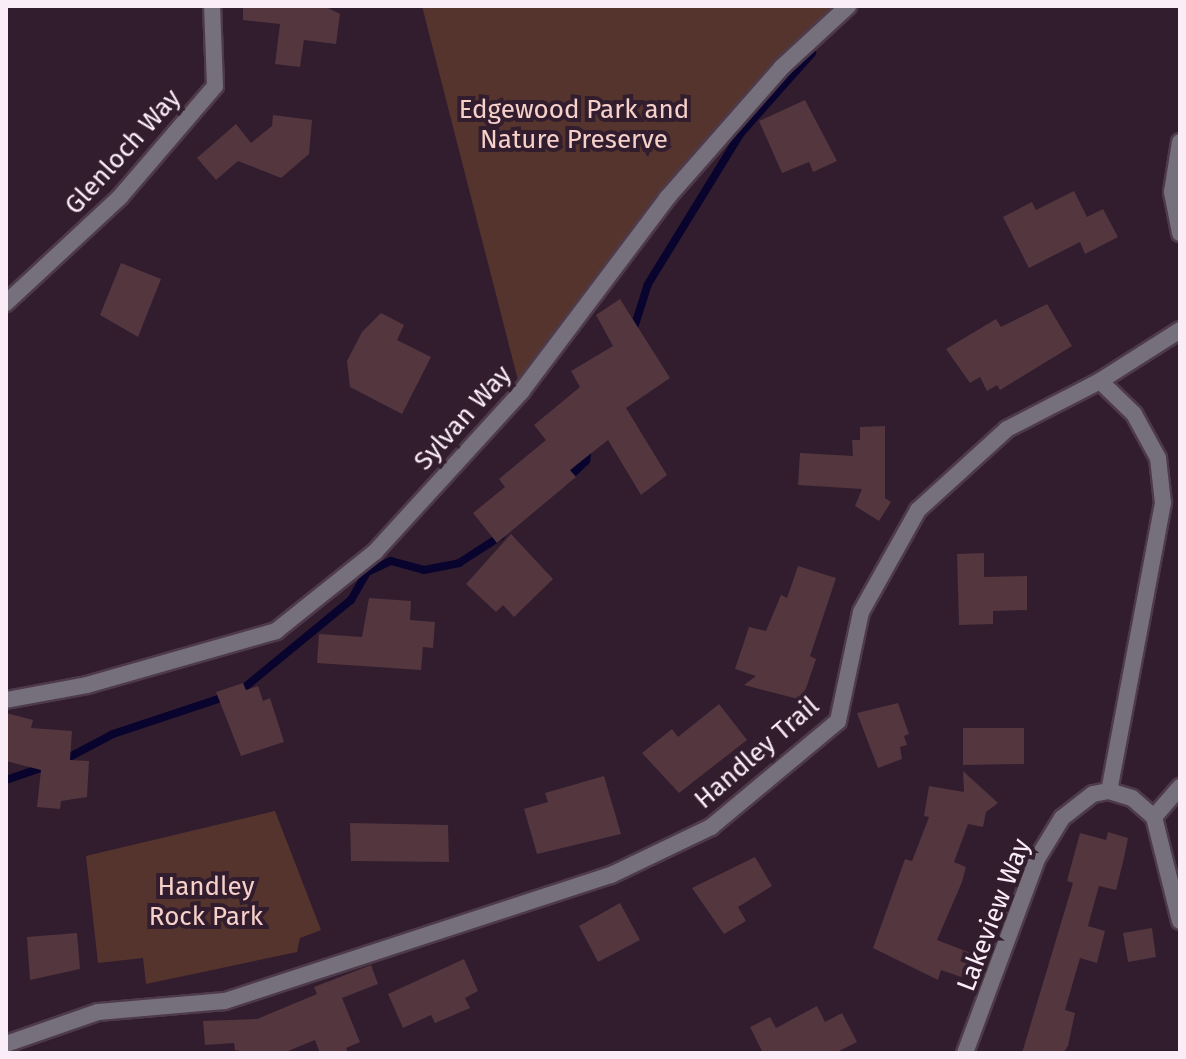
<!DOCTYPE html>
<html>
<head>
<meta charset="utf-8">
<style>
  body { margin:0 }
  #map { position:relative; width:1186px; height:1059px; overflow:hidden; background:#321d2e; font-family:"Fira Sans",sans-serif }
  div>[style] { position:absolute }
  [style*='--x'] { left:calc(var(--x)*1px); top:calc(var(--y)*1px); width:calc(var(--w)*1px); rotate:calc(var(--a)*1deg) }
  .green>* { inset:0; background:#55342d }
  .stream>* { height:8px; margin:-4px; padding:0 4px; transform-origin:4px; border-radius:4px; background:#08042e }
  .building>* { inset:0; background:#53363e }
  .roads { filter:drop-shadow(2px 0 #4e3a4a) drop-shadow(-2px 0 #4e3a4a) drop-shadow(0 2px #4e3a4a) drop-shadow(0 -2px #4e3a4a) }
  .minor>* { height:16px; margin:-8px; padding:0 8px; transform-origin:8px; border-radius:8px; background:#75707c }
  span { translate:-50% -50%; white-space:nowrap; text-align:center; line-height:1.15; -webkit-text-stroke:8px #321d2e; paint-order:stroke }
  .park-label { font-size:26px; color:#f6d0c9 }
  .street-label { font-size:26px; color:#fbedf8 }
  .frame { position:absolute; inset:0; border:8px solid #fbedf8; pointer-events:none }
</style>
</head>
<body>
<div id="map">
  <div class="green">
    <i style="clip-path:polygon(422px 6px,848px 6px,782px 67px,521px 392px)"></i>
    <i style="clip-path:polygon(275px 811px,321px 930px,300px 938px,297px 952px,146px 984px,143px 958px,98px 963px,86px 856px)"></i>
  </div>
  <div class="stream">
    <i style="--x:633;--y:331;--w:49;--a:-72.3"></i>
    <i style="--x:648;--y:284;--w:177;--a:-58.4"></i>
    <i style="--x:741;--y:133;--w:107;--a:-48.4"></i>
    <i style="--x:566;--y:480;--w:28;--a:-44"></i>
    <i style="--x:586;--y:461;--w:15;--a:-82"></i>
    <i style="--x:60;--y:762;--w:60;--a:-27.8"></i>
    <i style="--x:113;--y:734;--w:133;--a:-18.4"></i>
    <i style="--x:239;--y:692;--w:145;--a:-39.4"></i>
    <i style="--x:351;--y:600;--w:32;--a:-60"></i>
    <i style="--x:367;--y:572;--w:26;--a:-25"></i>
    <i style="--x:391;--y:561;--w:34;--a:15"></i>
    <i style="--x:424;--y:570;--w:36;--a:-11"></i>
    <i style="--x:459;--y:563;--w:50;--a:-32.7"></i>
    <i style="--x:6;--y:780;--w:43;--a:-18.9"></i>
  </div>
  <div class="building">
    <i style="clip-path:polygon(243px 6px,324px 6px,340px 14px,336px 44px,304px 40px,300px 67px,275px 64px,280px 24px,243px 20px)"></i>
    <i style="clip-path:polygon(805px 100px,837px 161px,813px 172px,809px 162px,782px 173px,759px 121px)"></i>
    <i style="clip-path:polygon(273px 115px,312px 120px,309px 154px,281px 178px,238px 161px,216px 180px,197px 158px,236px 124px,251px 143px,272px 126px)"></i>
    <i style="clip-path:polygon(1074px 191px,1087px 217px,1103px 209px,1118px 237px,1085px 254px,1080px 242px,1029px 268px,1003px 217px,1032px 202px,1036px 210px)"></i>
    <i style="clip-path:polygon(121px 263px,161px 279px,138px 337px,100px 315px)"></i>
    <i style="clip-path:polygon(620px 299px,670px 378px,626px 408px,667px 475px,641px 495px,608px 440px,570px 470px,576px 477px,497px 543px,473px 513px,505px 487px,499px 479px,546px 440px,534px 425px,580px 387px,571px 371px,613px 346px,596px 315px)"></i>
    <i style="clip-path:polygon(1047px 304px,1072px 346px,1000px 390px,997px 385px,987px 391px,980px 377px,970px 383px,946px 349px,996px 319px,1001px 327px)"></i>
    <i style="clip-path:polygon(381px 313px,404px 325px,397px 340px,431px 357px,402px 414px,350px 387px,347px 361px,362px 332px)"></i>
    <i style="clip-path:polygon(885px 426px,885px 498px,891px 502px,879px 521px,855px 506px,862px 489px,798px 485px,800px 453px,853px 456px,852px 440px,860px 440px,860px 427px)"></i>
    <i style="clip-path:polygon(511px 534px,553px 579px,514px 617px,503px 605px,496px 612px,466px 584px)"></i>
    <i style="clip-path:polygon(984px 553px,984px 577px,1027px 576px,1027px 610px,993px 611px,993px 624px,959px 625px,957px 554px)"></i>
    <i style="clip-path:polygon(798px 566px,836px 578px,810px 656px,816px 659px,802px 700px,744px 685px,756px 676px,735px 669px,749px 627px,766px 631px,781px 595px,787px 598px)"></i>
    <i style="clip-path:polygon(369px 598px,411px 601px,410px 620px,435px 622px,433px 648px,423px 647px,421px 670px,317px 663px,319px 634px,362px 637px)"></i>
    <i style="clip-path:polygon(243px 683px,246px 690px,258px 686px,263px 701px,270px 698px,284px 742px,241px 756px,216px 692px)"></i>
    <i style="clip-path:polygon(898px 703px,909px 734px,904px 736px,907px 745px,900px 747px,902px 759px,878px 768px,857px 713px)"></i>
    <i style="clip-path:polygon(719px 704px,747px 740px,679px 793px,642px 753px,672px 729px,678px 737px)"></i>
    <i style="clip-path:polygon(6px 713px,33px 720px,31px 728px,72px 731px,70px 760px,89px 761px,87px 797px,61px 801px,60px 809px,37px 807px,41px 770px,6px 761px)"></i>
    <i style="clip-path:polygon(963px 728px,1024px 728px,1024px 764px,963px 765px)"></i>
    <i style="clip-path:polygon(963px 771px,998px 803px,986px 812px,983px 827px,968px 824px,954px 862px,966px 867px,962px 882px,937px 940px,973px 954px,964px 978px,941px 970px,938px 980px,873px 948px,905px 859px,912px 861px,929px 817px,924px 816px,929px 786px,964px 792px)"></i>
    <i style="clip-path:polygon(604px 776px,621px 834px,537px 854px,524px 809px,548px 802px,545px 793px)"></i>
    <i style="clip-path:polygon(350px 823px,448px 825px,449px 862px,351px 861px)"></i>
    <i style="clip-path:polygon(1108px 832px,1128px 838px,1124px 858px,1116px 890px,1099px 886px,1088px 926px,1105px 931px,1097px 963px,1080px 958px,1065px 1010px,1075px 1013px,1068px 1046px,1063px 1053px,1022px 1053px,1073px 883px,1067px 881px,1080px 833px,1106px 840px)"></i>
    <i style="clip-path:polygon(755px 857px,772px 886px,738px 907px,746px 921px,724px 934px,692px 888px)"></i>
    <i style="clip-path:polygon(620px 903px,640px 940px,598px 962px,579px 926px)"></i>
    <i style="clip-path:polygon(1152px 928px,1156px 957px,1128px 962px,1123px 933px)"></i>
    <i style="clip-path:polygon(77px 933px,80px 969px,30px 980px,27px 937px)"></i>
    <i style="clip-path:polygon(464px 959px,478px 991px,465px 998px,470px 1008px,435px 1023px,431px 1015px,403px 1028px,388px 994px)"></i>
    <i style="clip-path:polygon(371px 965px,378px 984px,342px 998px,360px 1042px,346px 1048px,348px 1053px,320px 1053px,315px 1040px,283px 1053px,249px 1053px,235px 1050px,234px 1043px,205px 1045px,203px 1021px,257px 1019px,317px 994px,314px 987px)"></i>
    <i style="clip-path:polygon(817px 1006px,825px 1022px,842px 1013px,857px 1042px,835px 1053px,763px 1053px,750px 1027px,770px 1017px,776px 1028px)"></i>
  </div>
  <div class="roads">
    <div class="minor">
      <i style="--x:1180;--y:142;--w:51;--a:99.1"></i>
      <i style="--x:1172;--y:192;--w:42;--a:79"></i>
      <i style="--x:6;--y:303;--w:156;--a:-42.9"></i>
      <i style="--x:120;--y:197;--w:146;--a:-49.4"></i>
      <i style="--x:215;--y:86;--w:80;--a:-92.1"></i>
      <i style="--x:1100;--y:381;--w:95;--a:-32.5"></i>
      <i style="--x:6;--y:700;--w:82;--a:-10.5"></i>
      <i style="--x:87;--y:685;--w:197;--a:-15.9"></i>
      <i style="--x:276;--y:631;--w:127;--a:-38.6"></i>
      <i style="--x:375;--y:552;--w:217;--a:-47.6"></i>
      <i style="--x:521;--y:392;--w:243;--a:-53"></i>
      <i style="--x:667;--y:198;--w:174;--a:-48.7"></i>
      <i style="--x:782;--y:67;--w:90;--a:-42.7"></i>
      <i style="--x:1154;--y:817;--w:40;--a:-49"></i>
      <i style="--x:6;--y:1044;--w:97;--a:-19.2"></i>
      <i style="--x:98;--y:1012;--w:127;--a:-5"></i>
      <i style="--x:225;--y:1001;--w:406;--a:-18.1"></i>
      <i style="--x:611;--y:875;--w:111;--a:-25.6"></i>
      <i style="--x:711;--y:827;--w:165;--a:-39.8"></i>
      <i style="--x:838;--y:721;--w:111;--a:-78.1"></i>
      <i style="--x:861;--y:612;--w:117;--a:-60.8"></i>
      <i style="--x:918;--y:510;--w:120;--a:-42.3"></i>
      <i style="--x:1007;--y:429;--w:105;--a:-27.3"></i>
      <i style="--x:1100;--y:381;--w:47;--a:44.1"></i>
      <i style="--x:1134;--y:414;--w:50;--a:61.4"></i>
      <i style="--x:1158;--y:458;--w:45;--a:83.7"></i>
      <i style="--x:1163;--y:503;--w:293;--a:100.6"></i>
      <i style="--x:965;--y:1053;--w:207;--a:-69.6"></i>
      <i style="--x:1037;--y:859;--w:48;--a:-58.6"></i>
      <i style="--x:1062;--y:818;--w:39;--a:-38"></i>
      <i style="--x:1093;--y:794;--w:16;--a:-11"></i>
      <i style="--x:1109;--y:791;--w:24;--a:17"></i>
      <i style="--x:1132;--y:798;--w:29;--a:41"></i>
      <i style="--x:1154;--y:817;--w:107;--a:76"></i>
    </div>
  </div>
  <div class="park-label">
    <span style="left:574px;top:125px">Edgewood Park and<br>Nature Preserve</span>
    <span style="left:206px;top:902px">Handley<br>Rock Park</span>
  </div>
  <div class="street-label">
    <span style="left:123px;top:152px;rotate:-48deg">Glenloch Way</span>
    <span style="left:463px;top:418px;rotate:-48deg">Sylvan Way</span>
    <span style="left:757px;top:753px;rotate:-41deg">Handley Trail</span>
    <span style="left:994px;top:915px;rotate:-69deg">Lakeview Way</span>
  </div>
  <div class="frame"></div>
</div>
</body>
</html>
